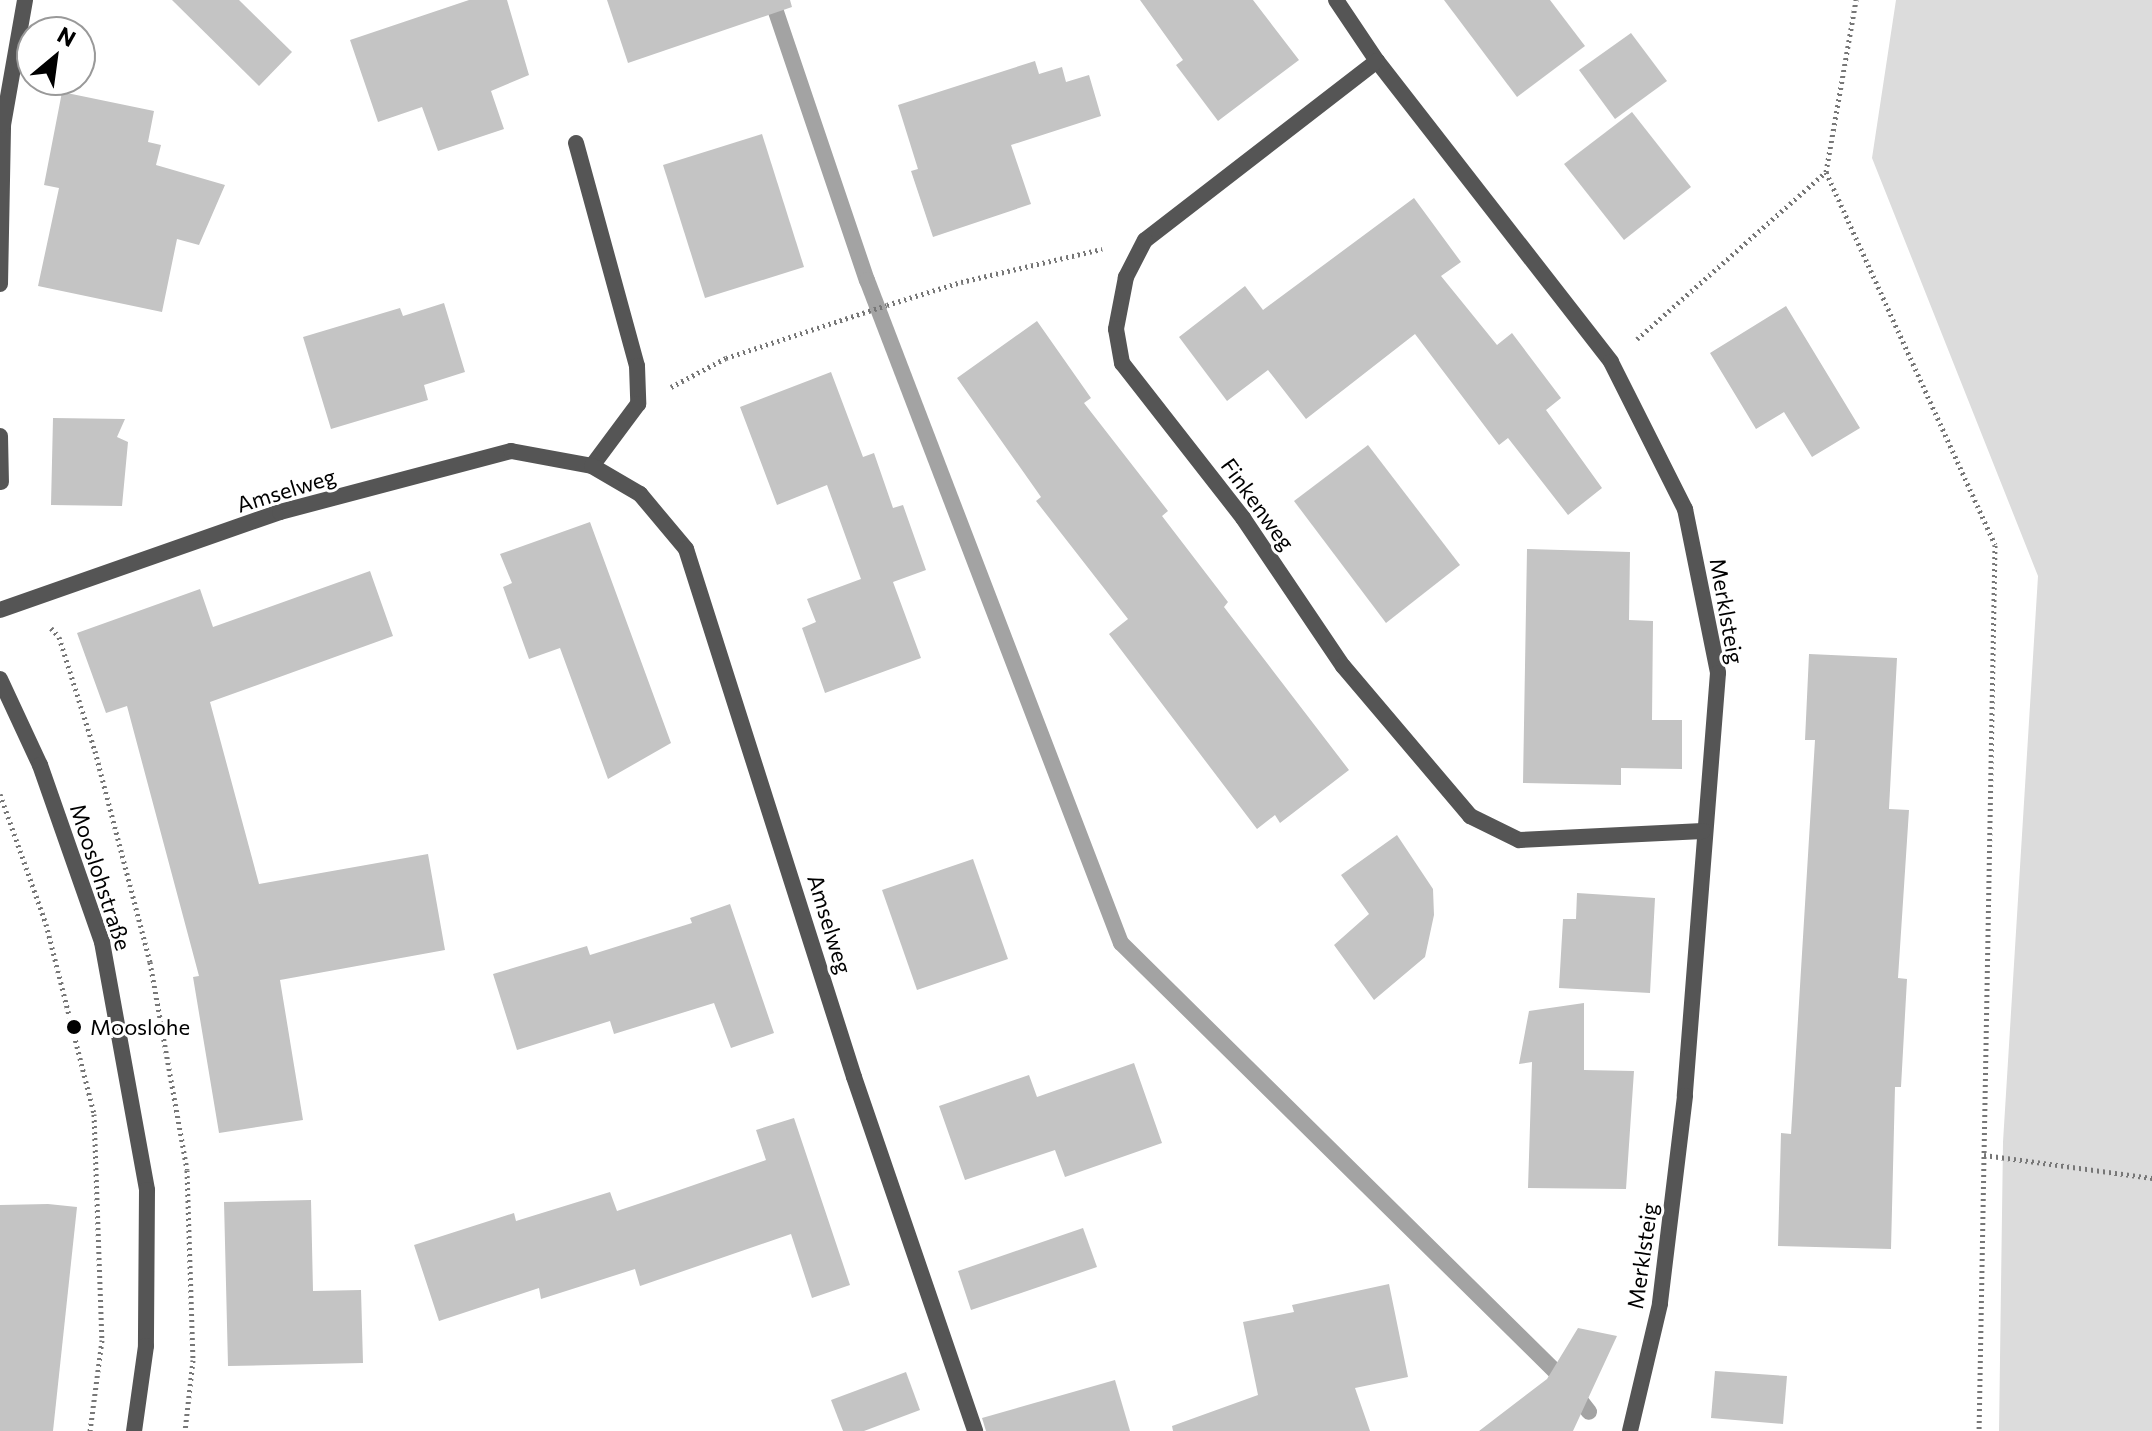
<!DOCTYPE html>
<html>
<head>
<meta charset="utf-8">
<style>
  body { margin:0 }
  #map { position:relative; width:2152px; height:1431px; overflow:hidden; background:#fff; font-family:Commissioner,sans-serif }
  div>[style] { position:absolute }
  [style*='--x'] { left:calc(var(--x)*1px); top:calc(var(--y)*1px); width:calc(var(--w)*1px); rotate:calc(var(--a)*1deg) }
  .green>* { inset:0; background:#dcdcdc }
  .stream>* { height:16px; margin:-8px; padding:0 8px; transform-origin:8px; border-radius:8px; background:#a3a3a3 }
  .building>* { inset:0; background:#c4c4c4 }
  .path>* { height:5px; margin-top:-2.5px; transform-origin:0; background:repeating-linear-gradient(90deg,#777 0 2px,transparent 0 6px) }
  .minor>* { height:16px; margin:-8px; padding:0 8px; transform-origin:8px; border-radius:8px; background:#555 }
  .tertiary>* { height:16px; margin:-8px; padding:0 8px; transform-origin:8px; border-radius:8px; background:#555 }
  .dots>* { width:22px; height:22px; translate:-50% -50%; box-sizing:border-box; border:4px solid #fff; border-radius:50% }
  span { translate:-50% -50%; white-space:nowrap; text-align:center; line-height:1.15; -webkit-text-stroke:6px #fff; paint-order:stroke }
  .street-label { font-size:22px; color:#000 }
  .poi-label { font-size:22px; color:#000 }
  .left { translate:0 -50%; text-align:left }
  .north { position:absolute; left:16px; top:16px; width:80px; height:80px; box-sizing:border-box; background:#fff; border:2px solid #999; border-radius:50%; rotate:29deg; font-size:22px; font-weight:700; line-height:32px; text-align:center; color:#000 }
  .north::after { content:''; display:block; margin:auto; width:28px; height:36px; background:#000; clip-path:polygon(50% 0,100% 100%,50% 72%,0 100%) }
</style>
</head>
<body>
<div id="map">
  <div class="green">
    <i style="clip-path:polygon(1896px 0,2152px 0,2152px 1431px,1999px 1431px,2003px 1142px,2038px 576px,1872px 158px)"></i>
  </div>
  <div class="stream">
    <i style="--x:772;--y:0;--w:296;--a:71.3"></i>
    <i style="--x:867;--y:280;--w:710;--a:69.04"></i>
    <i style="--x:1121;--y:943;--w:624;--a:44.61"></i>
    <i style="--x:1565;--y:1381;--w:39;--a:52"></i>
  </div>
  <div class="building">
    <i style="clip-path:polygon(172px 0,239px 0,292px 52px,259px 86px)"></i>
    <i style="clip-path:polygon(469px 0,507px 0,529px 75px,491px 91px,504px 129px,438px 151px,422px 107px,378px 122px,350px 40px)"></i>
    <i style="clip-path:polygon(607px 0,790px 0,792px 7px,628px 63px)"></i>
    <i style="clip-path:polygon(1140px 0,1253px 0,1299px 60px,1218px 121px,1176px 65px,1183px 60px)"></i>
    <i style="clip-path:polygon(1444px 0,1550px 0,1585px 46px,1517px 97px)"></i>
    <i style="clip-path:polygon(1631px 33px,1667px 81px,1615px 119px,1579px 70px)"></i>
    <i style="clip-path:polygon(1035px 61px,1039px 74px,1062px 67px,1066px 82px,1089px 75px,1101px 116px,1011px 145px,1031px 204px,933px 237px,911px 171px,918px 169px,898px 105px)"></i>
    <i style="clip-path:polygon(62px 92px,154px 111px,148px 142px,161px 145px,156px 165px,225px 185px,199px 245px,177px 239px,162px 312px,38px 286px,59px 188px,44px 185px)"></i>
    <i style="clip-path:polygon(1632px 112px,1691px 187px,1624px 240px,1564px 164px)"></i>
    <i style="clip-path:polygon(762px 134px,804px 267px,705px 298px,663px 165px)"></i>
    <i style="clip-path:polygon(1414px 198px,1461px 262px,1441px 276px,1497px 345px,1512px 333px,1561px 398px,1546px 410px,1602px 488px,1568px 515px,1508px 438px,1499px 445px,1415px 334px,1306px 419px,1268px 370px,1227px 401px,1179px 337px,1245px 286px,1263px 310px)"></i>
    <i style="clip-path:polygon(444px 303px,465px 372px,424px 385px,428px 400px,331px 429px,303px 337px,400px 308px,403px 316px)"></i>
    <i style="clip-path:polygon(1786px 306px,1860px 428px,1812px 457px,1784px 412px,1756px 429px,1710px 353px)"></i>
    <i style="clip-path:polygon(1037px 321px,1091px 398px,1084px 403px,1168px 511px,1162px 516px,1228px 602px,1224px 607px,1349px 770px,1280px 823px,1275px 815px,1257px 829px,1109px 634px,1128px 619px,1036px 501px,1041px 497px,957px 378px)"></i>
    <i style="clip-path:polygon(831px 372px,863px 457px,874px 453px,893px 508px,903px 505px,926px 570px,893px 582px,921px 658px,825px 693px,802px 628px,816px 622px,807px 599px,861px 579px,827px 485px,777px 505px,740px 407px)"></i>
    <i style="clip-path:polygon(53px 418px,125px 419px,117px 437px,128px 442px,122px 506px,51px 505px)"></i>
    <i style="clip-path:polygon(1368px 445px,1460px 565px,1386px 623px,1294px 501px)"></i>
    <i style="clip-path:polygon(590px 522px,671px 743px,608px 779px,560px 648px,529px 659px,503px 587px,512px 583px,500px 554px)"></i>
    <i style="clip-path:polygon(1527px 549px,1630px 552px,1629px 620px,1653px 621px,1652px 720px,1682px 720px,1682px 769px,1621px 768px,1621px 785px,1523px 783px)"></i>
    <i style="clip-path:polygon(370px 571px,393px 636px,210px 702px,259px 884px,428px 854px,445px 950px,280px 980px,303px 1120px,219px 1133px,193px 977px,199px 976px,127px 706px,106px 713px,77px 633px,200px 589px,213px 627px)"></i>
    <i style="clip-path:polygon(1809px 654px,1897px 658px,1889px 809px,1909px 810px,1898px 978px,1907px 979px,1901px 1087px,1895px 1087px,1891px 1249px,1778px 1246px,1781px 1133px,1791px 1134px,1815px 740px,1805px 740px)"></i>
    <i style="clip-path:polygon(1397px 835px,1433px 889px,1434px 915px,1425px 957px,1374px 1000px,1334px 945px,1369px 914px,1341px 875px)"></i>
    <i style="clip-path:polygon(973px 859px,1008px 959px,917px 990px,882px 890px)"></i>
    <i style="clip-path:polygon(1577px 893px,1655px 898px,1650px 993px,1559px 988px,1563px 919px,1576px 919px)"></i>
    <i style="clip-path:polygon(730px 904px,774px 1033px,731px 1048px,714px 1003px,614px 1034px,610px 1021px,517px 1050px,493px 974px,587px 946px,590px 955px,692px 923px,690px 918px)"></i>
    <i style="clip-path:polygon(1584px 1003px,1584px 1070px,1634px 1071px,1626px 1189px,1528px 1188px,1532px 1062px,1519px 1064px,1529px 1011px)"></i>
    <i style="clip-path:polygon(1134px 1063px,1162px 1143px,1065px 1177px,1055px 1150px,965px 1180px,939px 1106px,1029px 1075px,1037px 1097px)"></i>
    <i style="clip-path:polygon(794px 1118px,850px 1285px,812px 1298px,791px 1234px,640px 1286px,635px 1269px,541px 1299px,539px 1288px,439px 1321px,414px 1245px,514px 1213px,516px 1221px,610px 1192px,617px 1211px,665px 1195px,766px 1160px,756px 1130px)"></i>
    <i style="clip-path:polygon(311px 1200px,313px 1291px,361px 1290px,363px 1363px,228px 1366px,224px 1202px)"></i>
    <i style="clip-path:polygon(48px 1204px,77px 1207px,53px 1431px,0 1431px,0 1205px)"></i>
    <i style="clip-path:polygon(1083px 1228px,1097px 1267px,971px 1310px,958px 1271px)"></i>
    <i style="clip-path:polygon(1389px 1284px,1408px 1377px,1355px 1388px,1370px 1431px,1173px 1431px,1172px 1426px,1258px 1395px,1243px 1322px,1294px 1312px,1292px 1305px)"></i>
    <i style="clip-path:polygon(1578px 1328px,1617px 1336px,1573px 1431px,1479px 1431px,1547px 1379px)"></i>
    <i style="clip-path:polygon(1715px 1371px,1787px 1376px,1783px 1424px,1711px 1418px)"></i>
    <i style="clip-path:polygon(906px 1372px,920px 1410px,864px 1431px,843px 1431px,831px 1400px)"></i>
    <i style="clip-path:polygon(1115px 1380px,1130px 1431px,986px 1431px,982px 1418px)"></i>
  </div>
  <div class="path">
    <i style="--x:1826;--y:172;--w:175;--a:-80.1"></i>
    <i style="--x:1637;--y:339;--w:252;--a:-41.5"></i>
    <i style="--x:1826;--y:172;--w:409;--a:65.6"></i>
    <i style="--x:1995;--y:545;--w:886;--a:91.03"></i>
    <i style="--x:671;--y:387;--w:62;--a:-27.8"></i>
    <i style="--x:726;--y:358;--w:169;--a:-18.2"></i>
    <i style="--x:887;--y:305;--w:77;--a:-17.3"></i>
    <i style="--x:961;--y:282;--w:145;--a:-13.2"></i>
    <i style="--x:51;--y:628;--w:12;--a:48"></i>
    <i style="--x:59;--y:637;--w:120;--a:72.5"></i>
    <i style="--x:95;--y:751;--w:218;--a:75.4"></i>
    <i style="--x:150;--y:962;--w:211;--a:79.9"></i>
    <i style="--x:187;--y:1170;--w:190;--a:88.2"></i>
    <i style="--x:193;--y:1360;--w:71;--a:96.4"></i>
    <i style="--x:0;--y:794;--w:138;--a:70.5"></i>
    <i style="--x:46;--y:924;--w:196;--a:75.8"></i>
    <i style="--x:94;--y:1114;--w:226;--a:88"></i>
    <i style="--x:102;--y:1340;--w:92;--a:97.5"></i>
    <i style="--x:1984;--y:1155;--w:170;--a:7.8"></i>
  </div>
  <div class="minor">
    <i style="--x:1336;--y:0;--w:73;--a:56.1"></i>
    <i style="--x:1377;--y:61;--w:381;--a:52.1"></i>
    <i style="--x:1611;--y:362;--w:165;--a:63.3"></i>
    <i style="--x:1685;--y:509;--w:167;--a:78.6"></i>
    <i style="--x:1718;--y:673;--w:424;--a:94.5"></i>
    <i style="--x:1685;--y:1096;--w:209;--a:96.9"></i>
    <i style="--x:1660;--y:1304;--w:130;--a:103.3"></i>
    <i style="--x:1377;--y:61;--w:293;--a:142.3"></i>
    <i style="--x:1145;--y:240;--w:42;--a:117.2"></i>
    <i style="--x:1126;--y:277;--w:53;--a:100.9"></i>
    <i style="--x:1116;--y:329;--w:35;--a:80"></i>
    <i style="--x:1122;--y:363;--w:197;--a:52"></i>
    <i style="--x:1243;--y:518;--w:179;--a:56"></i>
    <i style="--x:1343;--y:666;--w:197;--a:49.7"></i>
    <i style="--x:1470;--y:816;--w:55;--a:26.1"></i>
    <i style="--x:1519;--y:840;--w:184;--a:-2.8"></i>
    <i style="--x:576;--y:143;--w:231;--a:74.7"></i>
    <i style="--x:637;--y:366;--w:38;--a:88"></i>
    <i style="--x:638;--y:404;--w:77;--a:126.6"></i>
    <i style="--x:0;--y:284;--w:159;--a:-88.9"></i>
    <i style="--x:3;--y:125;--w:127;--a:-80"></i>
    <i style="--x:0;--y:436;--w:46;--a:88.8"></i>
    <i style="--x:0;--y:610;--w:297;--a:-19.3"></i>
    <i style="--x:280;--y:512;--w:239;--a:-14.8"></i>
    <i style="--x:511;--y:451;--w:82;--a:10.5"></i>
    <i style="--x:592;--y:466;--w:56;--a:30.3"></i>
    <i style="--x:640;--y:494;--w:72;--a:50.1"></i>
    <i style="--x:686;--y:549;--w:554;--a:72.35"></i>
    <i style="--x:854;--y:1077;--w:374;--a:71.1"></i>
  </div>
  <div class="tertiary">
    <i style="--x:0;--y:679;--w:95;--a:65.1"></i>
    <i style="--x:40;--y:765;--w:188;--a:70.7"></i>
    <i style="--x:102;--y:942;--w:252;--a:79.7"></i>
    <i style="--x:147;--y:1190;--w:156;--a:90.4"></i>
    <i style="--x:146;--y:1346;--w:86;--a:98"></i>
  </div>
  <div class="dots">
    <i style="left:74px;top:1027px;background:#000"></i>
  </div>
  <div class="street-label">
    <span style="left:286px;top:490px;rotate:-17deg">Amselweg</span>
    <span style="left:1258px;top:504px;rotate:54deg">Finkenweg</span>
    <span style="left:1727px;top:611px;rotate:80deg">Merklsteig</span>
    <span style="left:101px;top:877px;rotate:72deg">Mooslohstraße</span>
    <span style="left:830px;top:924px;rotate:73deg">Amselweg</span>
    <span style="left:1642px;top:1256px;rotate:-82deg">Merklsteig</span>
  </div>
  <div class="poi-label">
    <span class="left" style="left:90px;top:1027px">Mooslohe</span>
  </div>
  <div class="north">N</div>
</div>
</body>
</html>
